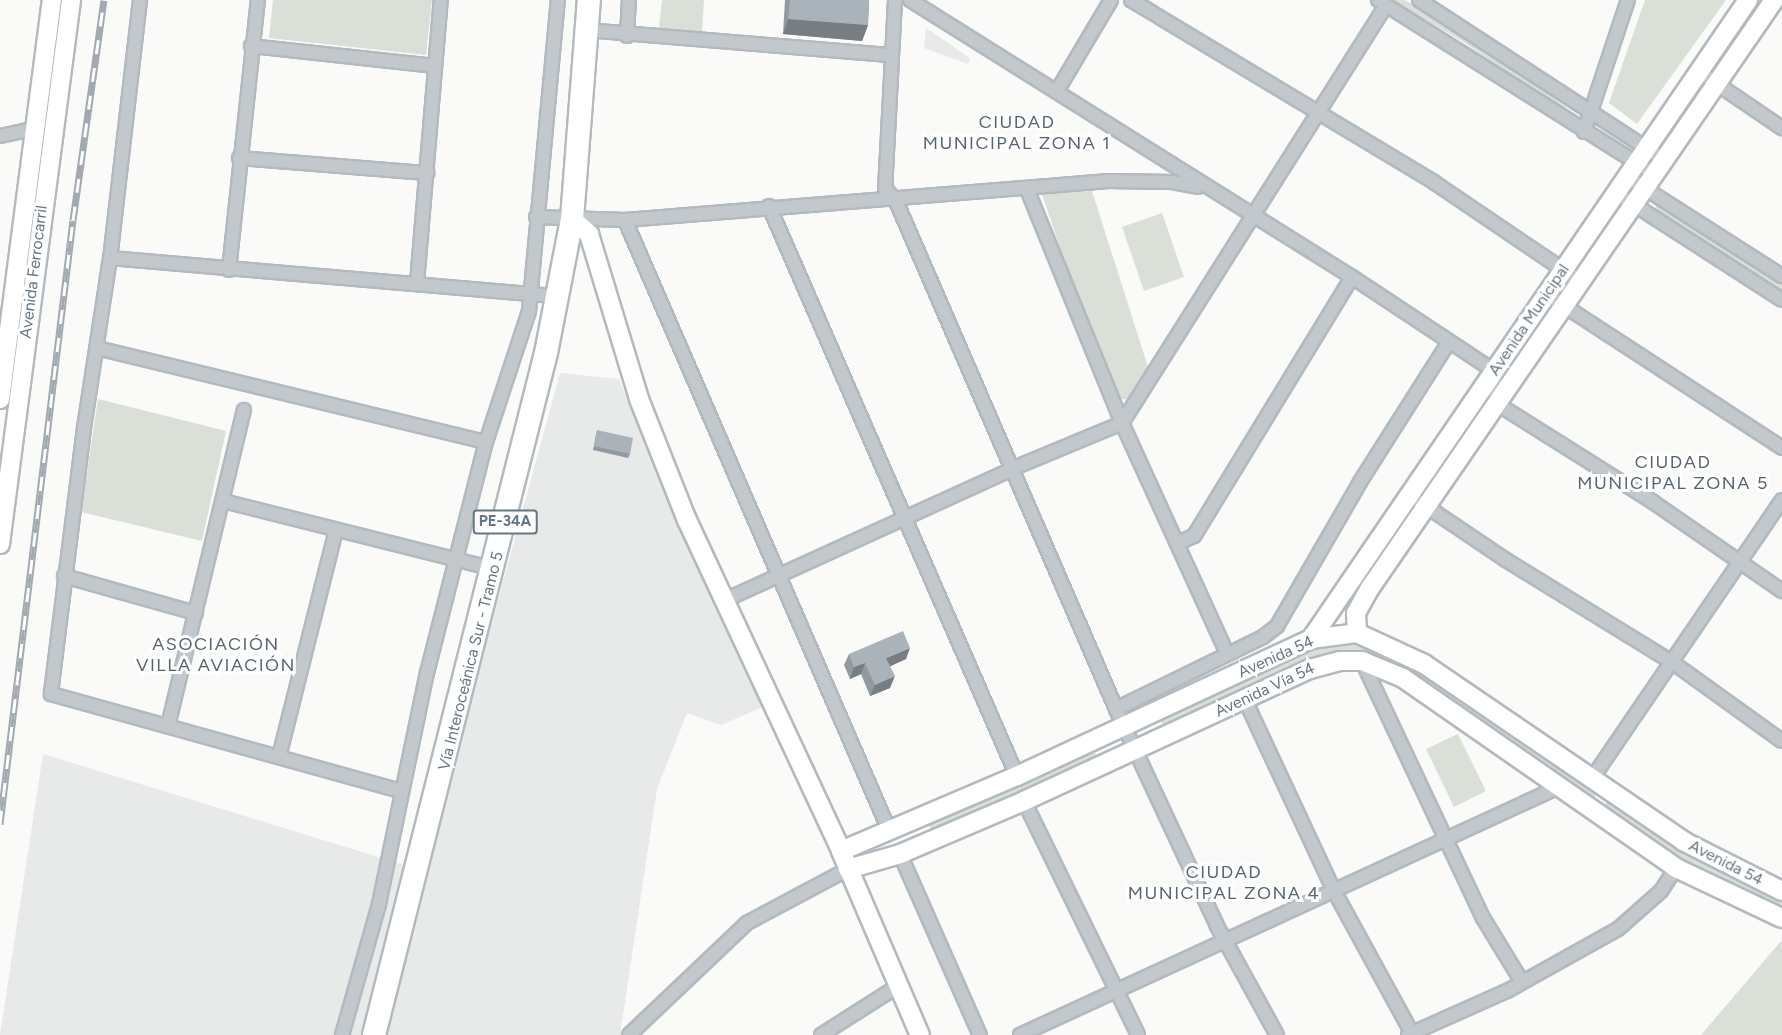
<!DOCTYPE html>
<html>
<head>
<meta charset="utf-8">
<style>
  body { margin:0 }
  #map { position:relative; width:1782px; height:1035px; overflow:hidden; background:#fafaf8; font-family:Figtree,sans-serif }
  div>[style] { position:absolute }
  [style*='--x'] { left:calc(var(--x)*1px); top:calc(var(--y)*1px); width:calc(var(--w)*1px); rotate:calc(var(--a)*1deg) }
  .built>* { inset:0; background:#e8e9e9 }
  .green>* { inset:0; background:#dadfd7 }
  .roads { filter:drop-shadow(2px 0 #b3babf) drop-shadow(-2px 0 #b3babf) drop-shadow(0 2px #b3babf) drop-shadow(0 -2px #b3babf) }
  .street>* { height:12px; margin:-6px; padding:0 6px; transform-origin:6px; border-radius:6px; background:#c3c8cc }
  .secondary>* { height:18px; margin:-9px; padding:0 9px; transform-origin:9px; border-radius:9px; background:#fff }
  .highway>* { height:22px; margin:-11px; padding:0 11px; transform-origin:11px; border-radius:11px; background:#fff }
  .rail>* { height:7px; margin-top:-3.5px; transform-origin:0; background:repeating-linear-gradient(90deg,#fff 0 14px,#a2aab0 0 28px); box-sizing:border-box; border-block:2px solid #a2aab0 }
  .wall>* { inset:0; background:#929a9f }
  .shaded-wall>* { inset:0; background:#777d82 }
  .building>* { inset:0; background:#aab3b9 }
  span { translate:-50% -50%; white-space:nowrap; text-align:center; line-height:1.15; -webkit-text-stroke:6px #fff; paint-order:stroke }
  .shield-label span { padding:2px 4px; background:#fff; border:2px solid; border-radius:4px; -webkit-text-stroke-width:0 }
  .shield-label { font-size:15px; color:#657683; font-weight:700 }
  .street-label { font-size:16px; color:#657683 }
  .neighbourhood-label { font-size:18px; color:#57646e; letter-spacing:1.5px }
</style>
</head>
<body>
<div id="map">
  <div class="built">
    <i style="clip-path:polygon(926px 28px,970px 58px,968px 64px,924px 48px)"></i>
    <i style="clip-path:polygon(560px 373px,619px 379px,688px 546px,763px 707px,721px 725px,687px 713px,657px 789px,620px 1035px,0 1035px,43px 754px,424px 871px)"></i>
  </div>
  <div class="green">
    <i style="clip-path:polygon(273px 0,432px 0,426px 55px,269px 38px)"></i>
    <i style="clip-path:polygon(662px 0,704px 0,702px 32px,659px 28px)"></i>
    <i style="clip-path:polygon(1392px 0,1405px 0,1466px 36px,1567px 108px,1563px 110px,1462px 41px)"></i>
    <i style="clip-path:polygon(1645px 0,1726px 0,1637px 124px,1609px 103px)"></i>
    <i style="clip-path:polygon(1092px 191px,1148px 367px,1130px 400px,1121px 399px,1068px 271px,1042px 194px)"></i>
    <i style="clip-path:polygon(1656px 205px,1782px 282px,1782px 292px,1657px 213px)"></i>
    <i style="clip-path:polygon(1162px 213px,1184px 277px,1144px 291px,1122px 227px)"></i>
    <i style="clip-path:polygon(98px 399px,226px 431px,202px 541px,81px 512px)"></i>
    <i style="clip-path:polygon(1343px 643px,1359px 643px,1393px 654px,1599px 790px,1593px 799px,1416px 678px,1387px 660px,1358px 652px,1321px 656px,1164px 727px,1160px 720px,1316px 648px)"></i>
    <i style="clip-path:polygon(1458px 734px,1486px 791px,1454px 807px,1426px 749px)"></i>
    <i style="clip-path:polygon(1093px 749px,1098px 758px,932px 831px,927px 822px)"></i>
    <i style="clip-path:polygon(1610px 798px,1715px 868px,1782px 898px,1782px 909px,1708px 877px,1672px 856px,1603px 807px)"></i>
    <i style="clip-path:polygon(1782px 940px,1782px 1035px,1701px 1035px)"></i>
  </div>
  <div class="roads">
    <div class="street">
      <i style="--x:140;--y:0;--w:260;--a:96.6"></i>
      <i style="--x:110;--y:258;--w:172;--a:98.7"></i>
      <i style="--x:84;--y:428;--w:268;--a:97.1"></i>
      <i style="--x:51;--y:694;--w:362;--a:15.5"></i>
      <i style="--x:895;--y:0;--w:188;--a:93"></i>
      <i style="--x:885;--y:188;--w:17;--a:50"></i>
      <i style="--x:896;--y:201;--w:554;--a:66.58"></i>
      <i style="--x:1116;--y:709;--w:239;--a:65"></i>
      <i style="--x:1217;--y:926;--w:124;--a:61.2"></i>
      <i style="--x:910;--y:0;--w:522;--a:32.08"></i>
      <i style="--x:1352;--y:277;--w:170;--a:33.5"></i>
      <i style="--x:1494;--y:371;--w:32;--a:86"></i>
      <i style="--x:1496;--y:403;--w:186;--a:32.2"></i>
      <i style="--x:1653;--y:502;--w:157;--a:34.6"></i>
      <i style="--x:1131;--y:0;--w:355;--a:31"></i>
      <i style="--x:1435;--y:183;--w:175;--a:34.1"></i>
      <i style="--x:1378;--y:0;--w:326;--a:32.2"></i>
      <i style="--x:1419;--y:0;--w:293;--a:33.1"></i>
      <i style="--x:586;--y:30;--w:307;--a:4.7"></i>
      <i style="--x:627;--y:36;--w:36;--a:-87"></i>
      <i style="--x:251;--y:46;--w:184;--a:6.2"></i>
      <i style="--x:1698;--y:71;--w:102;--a:34.2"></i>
      <i style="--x:1057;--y:91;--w:106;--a:-59.3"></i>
      <i style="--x:1584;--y:132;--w:139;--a:-71.6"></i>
      <i style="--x:0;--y:136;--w:34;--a:-12"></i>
      <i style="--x:239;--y:158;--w:189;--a:4.6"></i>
      <i style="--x:1627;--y:177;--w:184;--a:32.6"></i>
      <i style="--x:1027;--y:189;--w:253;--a:67.9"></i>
      <i style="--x:1122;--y:423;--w:253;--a:65.5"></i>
      <i style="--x:1616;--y:193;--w:197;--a:32.8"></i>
      <i style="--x:769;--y:206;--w:622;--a:66.49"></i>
      <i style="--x:536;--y:217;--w:89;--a:1.9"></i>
      <i style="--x:625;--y:220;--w:485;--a:-4.6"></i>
      <i style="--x:1108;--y:181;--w:64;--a:0.9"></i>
      <i style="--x:1172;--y:182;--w:26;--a:11"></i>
      <i style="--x:625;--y:220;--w:665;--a:66.6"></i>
      <i style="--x:110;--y:258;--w:448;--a:4.9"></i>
      <i style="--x:229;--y:270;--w:272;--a:-83.9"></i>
      <i style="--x:417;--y:283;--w:284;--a:-85.2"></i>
      <i style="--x:1546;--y:294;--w:282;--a:33.1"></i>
      <i style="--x:97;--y:348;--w:400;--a:13.6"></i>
      <i style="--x:1408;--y:494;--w:118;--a:34"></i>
      <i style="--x:1506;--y:560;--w:195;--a:31.6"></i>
      <i style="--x:1672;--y:662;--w:135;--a:35.7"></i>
      <i style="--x:223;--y:501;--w:279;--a:14.1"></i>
      <i style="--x:1178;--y:543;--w:17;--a:-24"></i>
      <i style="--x:1194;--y:536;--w:303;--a:-58.6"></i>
      <i style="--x:64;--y:576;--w:137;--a:15.7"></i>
      <i style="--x:725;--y:600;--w:318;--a:-24.5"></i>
      <i style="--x:1014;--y:468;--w:117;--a:-22.6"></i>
      <i style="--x:1122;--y:423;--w:494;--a:-57.7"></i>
      <i style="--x:1362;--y:661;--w:284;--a:64.8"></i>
      <i style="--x:1483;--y:918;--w:75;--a:58.6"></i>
      <i style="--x:1245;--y:700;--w:208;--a:65"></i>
      <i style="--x:1333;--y:889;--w:164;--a:61.3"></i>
      <i style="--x:1116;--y:709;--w:164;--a:-26.1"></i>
      <i style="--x:1263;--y:637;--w:18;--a:-38"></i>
      <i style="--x:1277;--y:626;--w:166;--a:-60"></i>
      <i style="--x:1360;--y:482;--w:166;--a:-57.6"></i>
      <i style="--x:168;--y:726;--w:325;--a:-76.5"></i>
      <i style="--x:279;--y:757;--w:234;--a:-75.9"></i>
      <i style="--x:1593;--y:777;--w:335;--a:-55.7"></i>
      <i style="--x:1024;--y:801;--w:260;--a:64"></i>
      <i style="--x:900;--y:854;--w:198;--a:66.2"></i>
      <i style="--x:342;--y:1035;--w:136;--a:-74.2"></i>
      <i style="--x:379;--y:904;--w:236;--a:-78.3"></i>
      <i style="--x:427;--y:673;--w:238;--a:-75.7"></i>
      <i style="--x:486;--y:442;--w:138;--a:-71.8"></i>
      <i style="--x:529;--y:311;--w:312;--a:-84.7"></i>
      <i style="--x:629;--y:1035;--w:163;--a:-43.5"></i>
      <i style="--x:747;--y:923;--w:115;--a:-28.1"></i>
      <i style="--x:821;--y:1035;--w:91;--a:-32.5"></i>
      <i style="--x:1020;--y:1035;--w:596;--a:-24.71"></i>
      <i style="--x:1408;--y:1035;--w:108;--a:-24"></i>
      <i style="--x:1507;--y:991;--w:127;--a:-29.2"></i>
      <i style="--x:1618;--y:929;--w:57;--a:-41.5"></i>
      <i style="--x:1661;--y:891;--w:27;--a:-57"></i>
    </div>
    <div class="secondary">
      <i style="--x:572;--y:219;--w:23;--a:41"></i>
      <i style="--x:589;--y:234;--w:172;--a:73.1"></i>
      <i style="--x:639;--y:399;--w:130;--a:68.4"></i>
      <i style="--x:687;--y:520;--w:365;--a:65"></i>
      <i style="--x:841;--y:851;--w:200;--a:66.8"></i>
      <i style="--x:0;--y:399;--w:402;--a:-82.6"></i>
      <i style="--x:0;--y:544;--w:549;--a:-82.56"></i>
      <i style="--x:1357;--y:633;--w:20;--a:-93"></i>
      <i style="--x:1356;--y:613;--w:29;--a:-61"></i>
      <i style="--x:1370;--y:588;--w:713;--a:-55.51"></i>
      <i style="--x:1311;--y:639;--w:774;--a:-55.63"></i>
      <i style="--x:841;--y:851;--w:191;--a:-23.1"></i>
      <i style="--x:1017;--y:776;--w:324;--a:-25"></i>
      <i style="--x:1311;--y:639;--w:46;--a:-7.4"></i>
      <i style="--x:1357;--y:633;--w:74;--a:24.8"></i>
      <i style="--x:1424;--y:664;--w:314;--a:34.3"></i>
      <i style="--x:1683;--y:841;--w:111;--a:26.8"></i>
      <i style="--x:848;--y:869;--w:54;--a:-16.1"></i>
      <i style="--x:900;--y:854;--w:135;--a:-23.1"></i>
      <i style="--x:1024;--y:801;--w:315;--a:-24.8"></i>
      <i style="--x:1310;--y:669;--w:30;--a:-15"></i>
      <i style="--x:1339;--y:661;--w:23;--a:0"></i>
      <i style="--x:1362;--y:661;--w:44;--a:22.5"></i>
      <i style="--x:1403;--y:678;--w:333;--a:34.8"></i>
      <i style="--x:1676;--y:868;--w:117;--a:25.3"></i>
    </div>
    <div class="highway">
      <i style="--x:374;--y:1035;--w:703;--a:-75.85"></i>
      <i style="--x:546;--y:353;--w:136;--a:-79"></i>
      <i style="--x:572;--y:219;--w:220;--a:-85.6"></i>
    </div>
  </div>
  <div class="rail">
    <i style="--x:0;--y:824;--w:608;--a:-83.11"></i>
    <i style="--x:73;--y:220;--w:222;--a:-82"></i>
  </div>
  <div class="wall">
    <i style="clip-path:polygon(785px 0,869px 0,868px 25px,862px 41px,783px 34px)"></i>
    <i style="clip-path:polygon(597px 430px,630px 454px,628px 458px,593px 450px)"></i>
    <i style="clip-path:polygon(849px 654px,906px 659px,890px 666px,890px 688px,870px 696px,861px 674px,850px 679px,844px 665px)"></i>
  </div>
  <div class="shaded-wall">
    <i style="clip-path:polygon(788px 19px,868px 25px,862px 41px,783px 34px)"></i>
    <i style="clip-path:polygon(910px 648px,906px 659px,882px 670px,886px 658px)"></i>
    <i style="clip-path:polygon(865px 663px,861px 674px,850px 679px,854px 667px)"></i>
    <i style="clip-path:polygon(895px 676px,890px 688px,870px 696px,875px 685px)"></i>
  </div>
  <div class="building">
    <i style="clip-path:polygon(790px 0,869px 0,868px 25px,788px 19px)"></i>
    <i style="clip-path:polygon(597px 430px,633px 438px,630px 454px,594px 446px)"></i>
    <i style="clip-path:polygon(903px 631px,910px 648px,886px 658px,895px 676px,875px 685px,865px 663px,854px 667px,849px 654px)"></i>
  </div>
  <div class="shield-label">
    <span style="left:505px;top:522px">PE-34A</span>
  </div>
  <div class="street-label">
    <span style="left:34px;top:272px;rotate:-83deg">Avenida Ferrocarril</span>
    <span style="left:1529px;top:320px;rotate:-56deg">Avenida Municipal</span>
    <span style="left:1276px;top:657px;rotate:-24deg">Avenida 54</span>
    <span style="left:471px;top:661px;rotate:-76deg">Vía Interoceánica Sur - Tramo 5</span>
    <span style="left:1265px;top:690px;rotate:-25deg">Avenida Vía 54</span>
    <span style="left:1726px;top:863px;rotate:27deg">Avenida 54</span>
  </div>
  <div class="neighbourhood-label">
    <span style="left:1017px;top:133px">CIUDAD<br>MUNICIPAL ZONA 1</span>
    <span style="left:1673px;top:473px">CIUDAD<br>MUNICIPAL ZONA 5</span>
    <span style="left:216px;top:655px">ASOCIACIÓN<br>VILLA AVIACIÓN</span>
    <span style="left:1224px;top:883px">CIUDAD<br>MUNICIPAL ZONA 4</span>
  </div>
</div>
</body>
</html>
